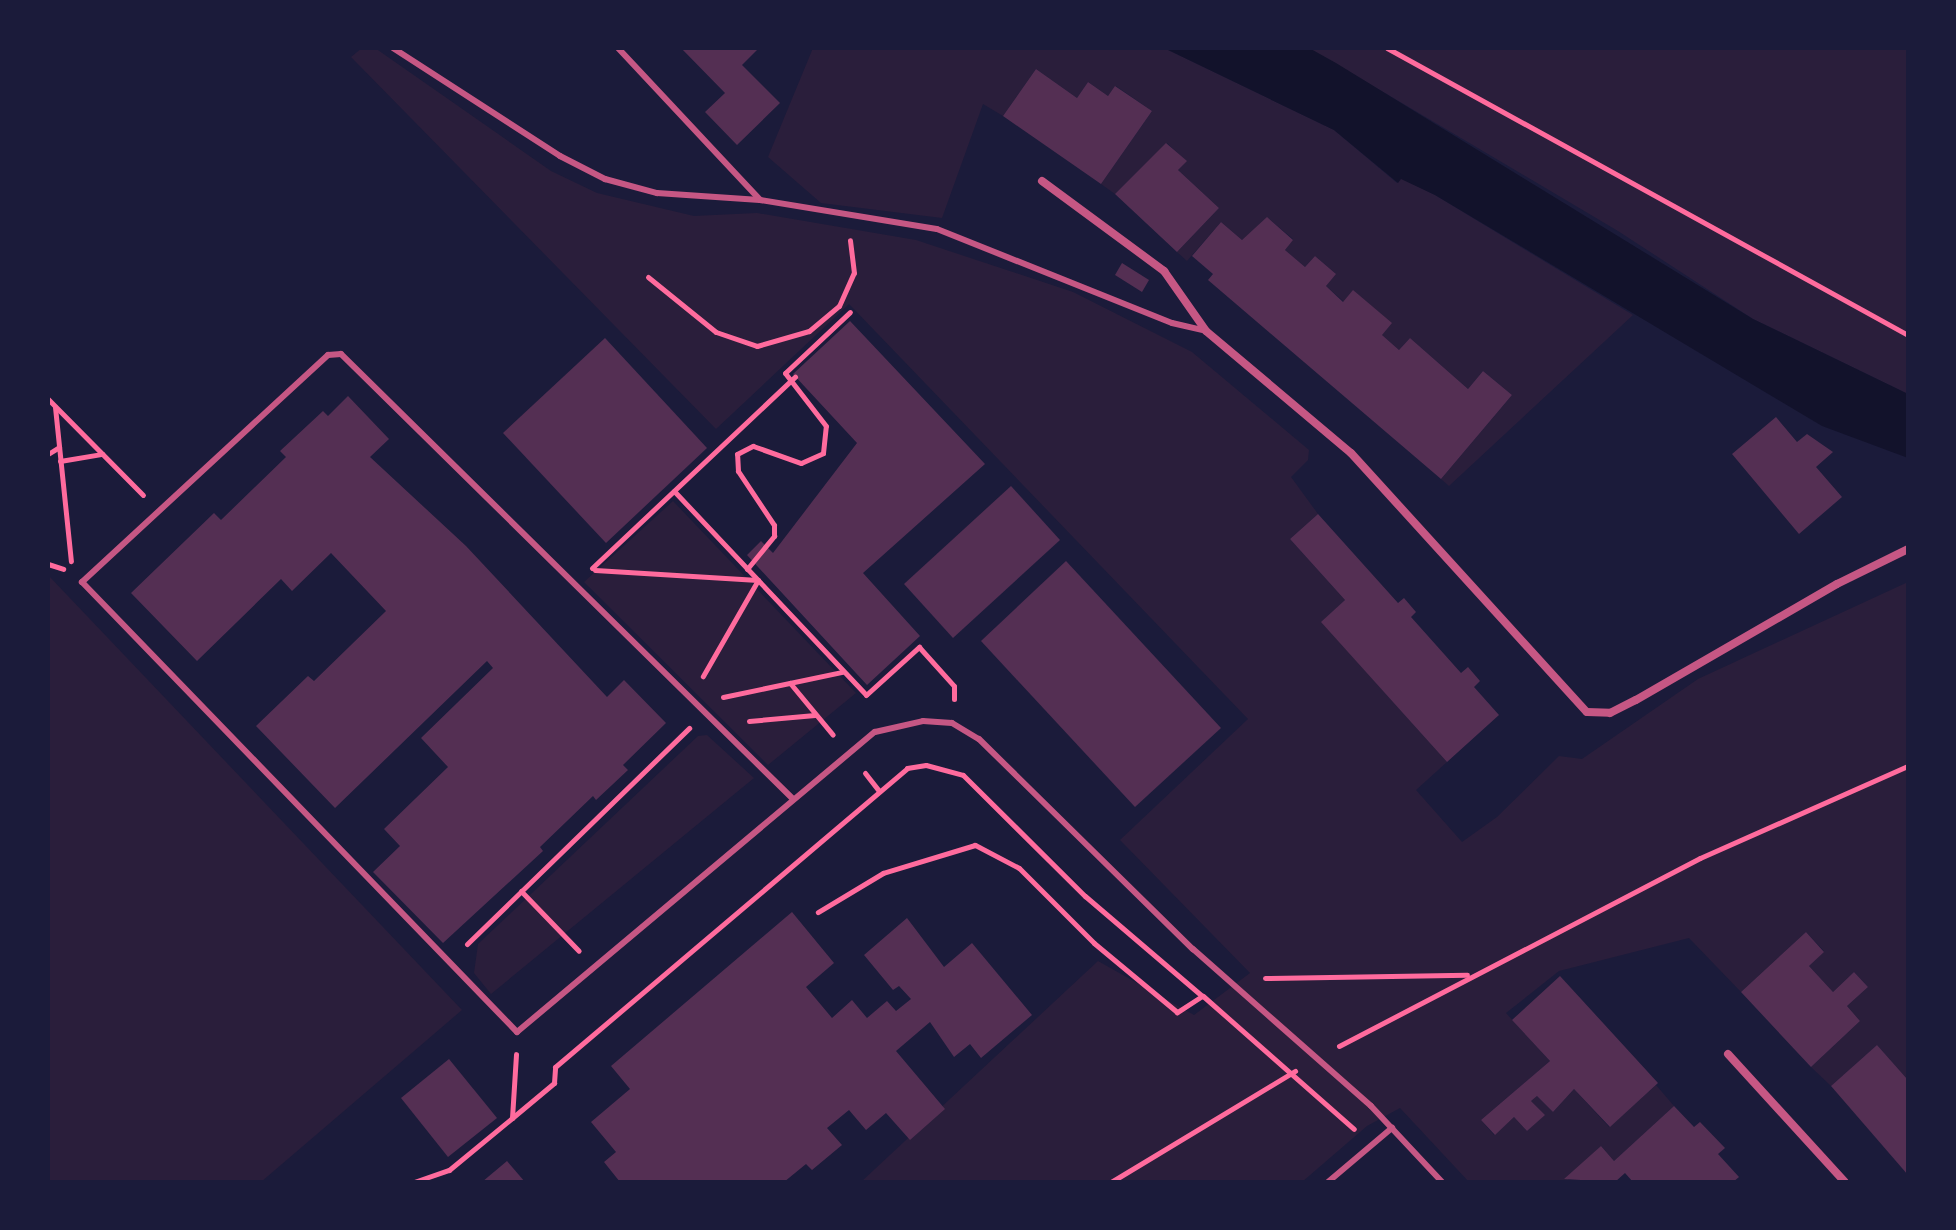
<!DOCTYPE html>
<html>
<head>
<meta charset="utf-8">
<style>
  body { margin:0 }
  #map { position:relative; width:1956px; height:1230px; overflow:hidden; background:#1b1b3a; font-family:Signika,sans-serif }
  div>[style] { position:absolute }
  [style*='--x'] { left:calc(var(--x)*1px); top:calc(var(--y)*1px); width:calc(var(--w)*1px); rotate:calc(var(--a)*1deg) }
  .green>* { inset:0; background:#2a1e3b }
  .water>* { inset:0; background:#12122b }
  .building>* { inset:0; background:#542f53 }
  .path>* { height:5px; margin:-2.5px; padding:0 2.5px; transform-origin:2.5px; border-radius:2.5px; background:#ff6b9d }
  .service>* { height:6px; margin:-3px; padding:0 3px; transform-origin:3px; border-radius:3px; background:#c65784 }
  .minor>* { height:8px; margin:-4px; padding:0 4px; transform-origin:4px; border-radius:4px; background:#c65784 }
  span { translate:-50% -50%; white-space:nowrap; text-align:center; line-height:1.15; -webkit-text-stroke:8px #1b1b3a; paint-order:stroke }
  .frame { position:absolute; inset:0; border:50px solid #1b1b3a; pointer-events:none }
</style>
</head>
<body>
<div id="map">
  <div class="green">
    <i style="clip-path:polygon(362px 48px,375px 48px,551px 171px,597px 193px,694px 216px,757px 213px,916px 240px,1073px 292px,1192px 352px,1309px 450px,1308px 460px,1291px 477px,1318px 514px,1290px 539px,1345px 600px,1322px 622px,1447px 762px,1416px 790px,1462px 842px,1497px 817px,1559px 756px,1582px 759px,1698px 679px,1908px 582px,1908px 1080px,1877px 1045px,1831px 1086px,1811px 1067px,1860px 1021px,1847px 1006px,1868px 987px,1854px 972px,1833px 992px,1809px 966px,1824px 951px,1806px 932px,1741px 992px,1689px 938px,1559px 971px,1506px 1013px,1550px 1061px,1481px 1120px,1494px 1135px,1514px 1117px,1527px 1131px,1544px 1115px,1531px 1101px,1537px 1096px,1553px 1112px,1574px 1089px,1609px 1127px,1656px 1085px,1674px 1106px,1614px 1161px,1601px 1146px,1566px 1182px,1469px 1182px,1400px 1108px,1367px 1126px,1302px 1182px,861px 1182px,1098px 961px,1194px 1015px,1250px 973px,1120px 840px,1248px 719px,849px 304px,716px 429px,351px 57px)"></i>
    <i style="clip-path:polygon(813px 48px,1164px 48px,1334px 130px,1397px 183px,1401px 178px,1435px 195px,1633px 315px,1449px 486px,1441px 479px,1512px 395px,1483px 371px,1468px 389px,1410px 338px,1399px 350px,1326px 286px,1335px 273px,1315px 256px,1305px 267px,1285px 250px,1293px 239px,1268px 218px,1242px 240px,1221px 222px,1187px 261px,1177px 252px,1219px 208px,1178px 170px,1186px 161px,1167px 143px,1115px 194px,1101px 184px,1152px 111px,1116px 86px,1108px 96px,1088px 82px,1077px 98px,1036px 69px,1003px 116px,983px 104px,942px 218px,821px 203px,768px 157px)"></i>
    <i style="clip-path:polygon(1309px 48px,1908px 48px,1908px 394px,1753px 319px,1618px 231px)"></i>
    <i style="clip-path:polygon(673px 501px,856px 693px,768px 765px,584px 582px)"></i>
    <i style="clip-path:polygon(48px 575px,462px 1010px,261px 1182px,48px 1182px)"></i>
    <i style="clip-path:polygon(707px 735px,754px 778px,491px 994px,474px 973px,478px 944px,698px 736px)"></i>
  </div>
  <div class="water">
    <i style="clip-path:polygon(1164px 48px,1309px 48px,1336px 63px,1753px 319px,1908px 394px,1908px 458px,1822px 426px,1435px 195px,1401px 179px,1398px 183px,1334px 130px)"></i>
  </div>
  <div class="building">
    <i style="clip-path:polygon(681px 48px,759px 48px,742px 65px,780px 103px,737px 145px,705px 112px,725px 93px)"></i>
    <i style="clip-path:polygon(1036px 69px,1077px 98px,1088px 82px,1108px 96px,1115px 86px,1152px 111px,1101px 184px,1003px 116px)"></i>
    <i style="clip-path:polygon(1166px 143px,1187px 161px,1178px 170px,1219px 208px,1177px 252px,1115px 194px)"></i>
    <i style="clip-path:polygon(1267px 217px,1293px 240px,1285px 250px,1305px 267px,1315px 256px,1336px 274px,1326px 286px,1343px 302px,1353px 290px,1392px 323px,1382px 335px,1399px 350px,1410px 338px,1468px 389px,1483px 371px,1512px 395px,1441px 479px,1208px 280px,1213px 274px,1192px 256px,1221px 222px,1242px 240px)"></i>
    <i style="clip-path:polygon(1122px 263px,1149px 280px,1142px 292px,1115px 275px)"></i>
    <i style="clip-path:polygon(850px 321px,985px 464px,863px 573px,920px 636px,867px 685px,747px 555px,761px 541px,773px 553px,857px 443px,793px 374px)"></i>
    <i style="clip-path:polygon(605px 338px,707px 448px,606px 543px,503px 433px)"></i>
    <i style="clip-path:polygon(348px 396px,389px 439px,370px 457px,466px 546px,607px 697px,624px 680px,666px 723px,623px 765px,628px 770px,596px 800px,593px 796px,540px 847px,543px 851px,443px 943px,373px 872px,400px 846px,384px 829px,448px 767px,421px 738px,493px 668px,487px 661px,335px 808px,256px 726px,308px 676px,314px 681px,386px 611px,331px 553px,292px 591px,281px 579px,197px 661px,131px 593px,214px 513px,221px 520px,286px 457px,280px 451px,323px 411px,328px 416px)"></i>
    <i style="clip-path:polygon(1776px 417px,1797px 442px,1807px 434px,1833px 452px,1816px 467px,1842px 497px,1799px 534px,1732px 454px)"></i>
    <i style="clip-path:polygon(1011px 486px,1060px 540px,953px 638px,904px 584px)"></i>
    <i style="clip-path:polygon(1318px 514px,1398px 603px,1404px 598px,1416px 612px,1411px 617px,1461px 673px,1468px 667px,1480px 681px,1474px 687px,1499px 715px,1447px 762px,1321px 622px,1345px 600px,1290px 539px)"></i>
    <i style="clip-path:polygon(1066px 561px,1221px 728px,1135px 807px,981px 641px)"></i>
    <i style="clip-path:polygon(792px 912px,834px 963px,806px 987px,832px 1018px,852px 1000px,867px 1018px,887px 1001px,896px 1011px,911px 999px,899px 986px,893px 990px,864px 955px,907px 918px,944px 967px,972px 943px,1032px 1015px,981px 1058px,970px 1044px,954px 1057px,930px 1022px,896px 1051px,945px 1109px,910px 1140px,886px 1113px,866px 1130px,849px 1110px,827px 1128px,842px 1145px,812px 1170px,806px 1164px,784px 1182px,620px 1182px,604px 1162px,616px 1152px,591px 1122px,630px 1089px,611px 1066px)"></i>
    <i style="clip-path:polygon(1806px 932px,1824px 952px,1809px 966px,1833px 992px,1854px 972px,1868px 987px,1847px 1006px,1860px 1021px,1811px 1067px,1741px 992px)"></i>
    <i style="clip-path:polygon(1560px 976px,1658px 1083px,1610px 1127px,1574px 1089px,1553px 1112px,1537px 1096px,1531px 1101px,1545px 1115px,1527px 1131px,1514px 1117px,1495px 1135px,1481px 1120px,1550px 1061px,1512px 1020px)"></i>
    <i style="clip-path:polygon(1877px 1045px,1908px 1080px,1908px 1175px,1831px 1086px)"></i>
    <i style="clip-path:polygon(449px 1059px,497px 1118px,448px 1157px,401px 1098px)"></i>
    <i style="clip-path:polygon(1674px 1106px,1694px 1127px,1700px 1122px,1725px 1148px,1718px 1154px,1739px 1177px,1733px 1182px,1633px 1182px,1625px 1173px,1615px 1182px,1564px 1179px,1601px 1146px,1614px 1161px)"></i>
    <i style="clip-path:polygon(507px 1161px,525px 1182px,482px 1182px)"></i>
  </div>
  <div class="path">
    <i style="--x:1387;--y:48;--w:595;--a:28.85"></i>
    <i style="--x:648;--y:277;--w:87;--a:39"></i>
    <i style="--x:716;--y:332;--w:43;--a:18.9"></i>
    <i style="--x:757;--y:346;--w:54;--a:-16.1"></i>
    <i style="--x:809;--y:331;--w:39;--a:-40"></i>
    <i style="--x:839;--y:306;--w:36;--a:-66"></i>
    <i style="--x:854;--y:273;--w:33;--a:-97"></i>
    <i style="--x:48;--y:399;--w:135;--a:45.3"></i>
    <i style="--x:55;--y:407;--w:155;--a:84.1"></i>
    <i style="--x:48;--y:454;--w:13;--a:-32"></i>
    <i style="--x:60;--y:461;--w:43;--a:-9.5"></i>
    <i style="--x:674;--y:491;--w:280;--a:46.7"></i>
    <i style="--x:866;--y:695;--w:72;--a:-42.2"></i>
    <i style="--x:919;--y:647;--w:52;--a:48.1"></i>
    <i style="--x:954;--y:686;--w:13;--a:90"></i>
    <i style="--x:48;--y:564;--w:16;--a:18"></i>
    <i style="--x:592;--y:568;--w:279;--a:-43.3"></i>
    <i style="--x:747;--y:569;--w:43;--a:-50.7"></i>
    <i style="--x:774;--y:536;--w:11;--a:-90"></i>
    <i style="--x:774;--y:525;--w:65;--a:-123.7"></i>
    <i style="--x:738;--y:471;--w:17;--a:-93"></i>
    <i style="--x:737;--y:454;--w:18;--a:-27"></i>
    <i style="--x:753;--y:446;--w:51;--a:19.5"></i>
    <i style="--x:801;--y:463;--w:24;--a:-24"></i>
    <i style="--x:823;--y:453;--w:27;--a:-84"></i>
    <i style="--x:826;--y:426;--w:67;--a:-127.7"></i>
    <i style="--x:785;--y:373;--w:89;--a:-43.2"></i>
    <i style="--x:595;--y:570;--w:163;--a:3.5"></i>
    <i style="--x:758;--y:580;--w:111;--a:119.8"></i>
    <i style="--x:790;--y:683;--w:67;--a:50.4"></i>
    <i style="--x:723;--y:697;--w:122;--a:-11.9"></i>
    <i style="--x:749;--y:721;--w:66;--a:-5.2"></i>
    <i style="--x:865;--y:773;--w:23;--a:52"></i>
    <i style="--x:521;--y:891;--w:83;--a:46"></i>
    <i style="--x:467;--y:944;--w:310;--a:-44.2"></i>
    <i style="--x:1265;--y:978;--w:202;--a:-0.9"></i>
    <i style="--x:1203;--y:996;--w:201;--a:41.4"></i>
    <i style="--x:1339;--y:1046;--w:407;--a:-27.5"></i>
    <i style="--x:1700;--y:858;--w:227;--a:-23.9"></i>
    <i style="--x:512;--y:1118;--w:55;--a:-39.8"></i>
    <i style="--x:554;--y:1083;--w:16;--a:-86"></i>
    <i style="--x:555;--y:1067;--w:462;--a:-40.3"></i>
    <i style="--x:907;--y:768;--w:19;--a:-9"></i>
    <i style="--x:926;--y:765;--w:38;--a:15"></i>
    <i style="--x:963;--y:775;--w:172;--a:44.8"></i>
    <i style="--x:1085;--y:896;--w:154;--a:40.5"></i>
    <i style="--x:1202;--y:996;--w:30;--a:147"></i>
    <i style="--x:1177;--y:1012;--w:108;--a:-140.3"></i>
    <i style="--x:1094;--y:943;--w:106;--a:-135"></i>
    <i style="--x:1019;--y:868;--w:50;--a:-152.4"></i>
    <i style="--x:975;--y:845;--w:96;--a:163.1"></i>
    <i style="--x:883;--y:873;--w:76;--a:149"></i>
    <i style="--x:414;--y:1182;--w:37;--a:-19"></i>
    <i style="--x:449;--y:1170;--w:82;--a:-39.5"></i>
    <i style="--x:512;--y:1118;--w:64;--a:-86.4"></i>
    <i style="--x:1111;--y:1182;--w:215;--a:-31.1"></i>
  </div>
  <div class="service">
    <i style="--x:393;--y:48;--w:199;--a:32.9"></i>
    <i style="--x:560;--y:156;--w:51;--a:27.1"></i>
    <i style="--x:605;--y:179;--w:54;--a:15.1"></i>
    <i style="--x:657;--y:193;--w:103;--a:3.9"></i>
    <i style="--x:618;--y:48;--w:208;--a:46.9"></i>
    <i style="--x:760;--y:200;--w:179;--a:9.3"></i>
    <i style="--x:937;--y:229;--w:253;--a:21.8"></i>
    <i style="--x:1172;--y:323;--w:35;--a:13"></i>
    <i style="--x:792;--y:798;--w:633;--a:-135.45"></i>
    <i style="--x:341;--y:354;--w:13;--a:176"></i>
    <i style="--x:328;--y:355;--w:335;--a:137.3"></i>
    <i style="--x:82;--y:582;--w:626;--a:45.97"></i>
    <i style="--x:517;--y:1032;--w:467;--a:-40"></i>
    <i style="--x:875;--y:732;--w:49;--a:-12.9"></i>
    <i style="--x:923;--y:721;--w:29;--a:4"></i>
    <i style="--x:952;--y:723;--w:31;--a:31"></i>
    <i style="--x:979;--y:739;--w:300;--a:44.5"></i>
    <i style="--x:1193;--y:949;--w:237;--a:41.4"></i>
    <i style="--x:1371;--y:1106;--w:104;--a:46.9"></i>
    <i style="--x:1328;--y:1182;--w:84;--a:-40.2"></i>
  </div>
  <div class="minor">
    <i style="--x:1042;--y:181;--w:152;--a:36.4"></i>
    <i style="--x:1164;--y:271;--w:73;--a:55"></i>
    <i style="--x:1206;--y:331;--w:189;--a:40.1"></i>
    <i style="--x:1351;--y:453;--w:350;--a:47.7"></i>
    <i style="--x:1587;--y:712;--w:23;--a:2"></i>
    <i style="--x:1610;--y:713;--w:29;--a:-27"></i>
    <i style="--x:1636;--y:700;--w:232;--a:-30"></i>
    <i style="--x:1837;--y:584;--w:79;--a:-26.2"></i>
    <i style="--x:1728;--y:1054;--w:173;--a:47.6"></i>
  </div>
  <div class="frame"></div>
</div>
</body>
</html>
